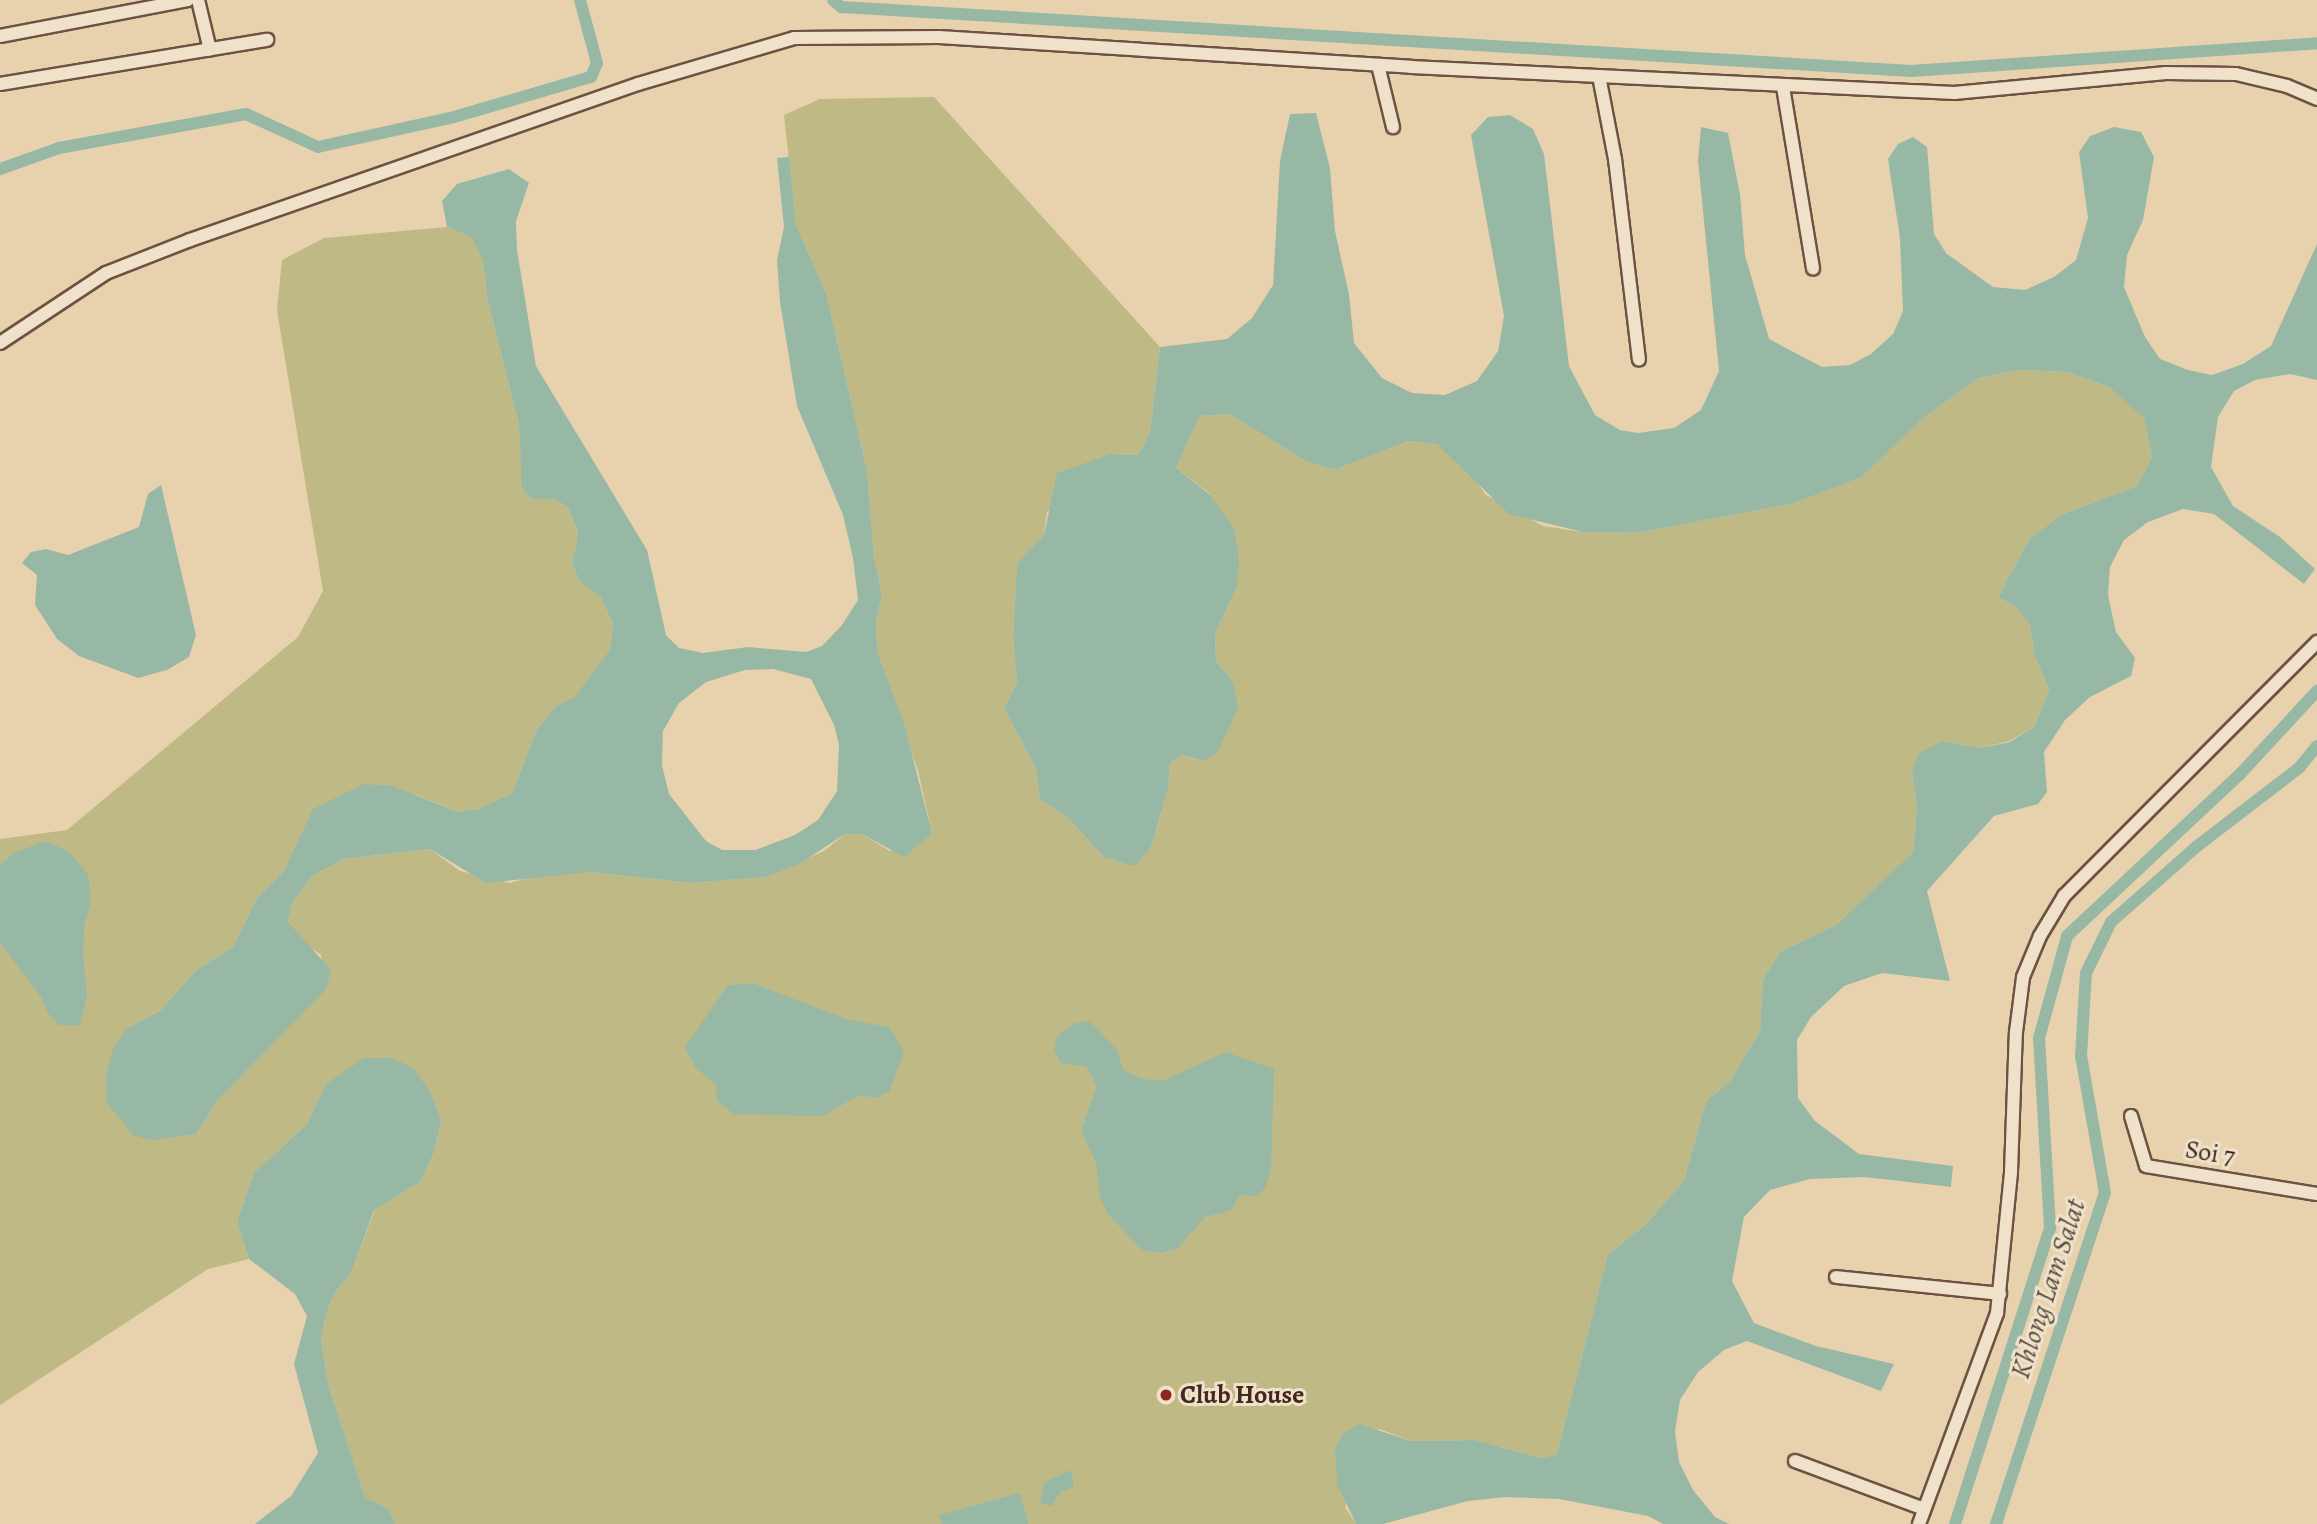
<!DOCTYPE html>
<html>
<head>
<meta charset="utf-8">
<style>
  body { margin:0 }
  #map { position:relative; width:2317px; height:1524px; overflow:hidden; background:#e8d2ae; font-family:Alegreya,serif }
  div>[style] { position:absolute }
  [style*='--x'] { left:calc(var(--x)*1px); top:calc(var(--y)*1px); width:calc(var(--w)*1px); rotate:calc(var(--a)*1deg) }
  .green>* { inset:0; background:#beb985 }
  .water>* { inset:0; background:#98b8a6 }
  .canal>* { height:12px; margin:-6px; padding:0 6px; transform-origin:6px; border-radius:6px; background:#98b8a6 }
  .roads { filter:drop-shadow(2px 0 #6c5242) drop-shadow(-2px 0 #6c5242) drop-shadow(0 2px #6c5242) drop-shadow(0 -2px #6c5242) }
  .minor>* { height:12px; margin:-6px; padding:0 6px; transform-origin:6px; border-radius:6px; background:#f0e2ca }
  .dots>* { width:19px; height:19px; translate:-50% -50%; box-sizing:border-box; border:4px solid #f0e2ca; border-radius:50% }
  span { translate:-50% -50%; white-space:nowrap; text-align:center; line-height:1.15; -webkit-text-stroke:6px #f0e2ca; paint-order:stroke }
  .street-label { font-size:26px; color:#42281e }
  .poi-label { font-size:26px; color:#42281e; font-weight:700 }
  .left { translate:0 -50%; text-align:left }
  .water-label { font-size:28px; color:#584c40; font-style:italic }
</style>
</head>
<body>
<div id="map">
  <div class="green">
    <i style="clip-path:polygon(934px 97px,1160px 347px,1150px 432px,1138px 455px,1111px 454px,1047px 512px,1044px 535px,1017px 563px,1013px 638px,1017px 682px,1004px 708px,1036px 769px,1040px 799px,1066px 816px,1104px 857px,1151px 847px,1168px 789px,1170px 763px,1182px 755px,1202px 761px,1233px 681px,1216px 662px,1215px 633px,1236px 589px,1209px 493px,1176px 468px,1200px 416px,1229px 414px,1306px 461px,1334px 470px,1409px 441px,1438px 445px,1467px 469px,1486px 495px,1543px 526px,1583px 532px,1636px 533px,1792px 504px,1862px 477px,1923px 418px,1979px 378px,2020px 370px,2067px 372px,2109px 387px,2144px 417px,2152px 457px,2137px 486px,2063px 514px,2030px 538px,1998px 597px,2016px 607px,2030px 625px,2035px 657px,2049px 689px,2035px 726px,2010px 741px,1979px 748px,1943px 741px,1912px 772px,1917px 807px,1913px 852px,1836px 925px,1780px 952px,1763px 979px,1760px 1031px,1730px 1081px,1706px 1101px,1684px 1181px,1644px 1226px,1608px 1254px,1557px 1454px,1541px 1458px,1475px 1440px,1411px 1441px,1379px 1429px,1345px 1507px,1356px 1524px,395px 1524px,389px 1509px,365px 1499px,329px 1387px,321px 1340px,326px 1314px,335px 1292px,352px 1271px,375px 1209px,420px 1182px,434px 1153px,441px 1121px,326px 1084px,307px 1124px,253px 1174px,237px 1222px,249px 1259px,208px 1269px,0 1405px,0 839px,67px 830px,298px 637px,323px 591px,277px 310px,282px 260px,324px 238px,447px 227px,471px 237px,483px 260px,487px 297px,519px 425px,523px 488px,532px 499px,554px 499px,568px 507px,578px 532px,572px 564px,580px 582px,600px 596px,613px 624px,610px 649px,575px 698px,556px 706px,537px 729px,512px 793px,478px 809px,458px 812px,417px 795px,297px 846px,284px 871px,257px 898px,233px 947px,196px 970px,161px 1010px,126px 1029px,175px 1136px,196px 1134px,218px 1100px,325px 989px,321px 955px,300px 940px,288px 923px,292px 903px,312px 876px,344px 859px,430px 849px,460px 871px,510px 883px,541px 874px,589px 872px,690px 883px,766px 877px,824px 851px,845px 834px,862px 834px,890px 851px,932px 833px,918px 771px,878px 654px,876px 625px,882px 593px,874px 557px,867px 470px,826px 293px,796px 225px,784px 115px,820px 99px)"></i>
  </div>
  <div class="water">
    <i style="clip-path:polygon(1316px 113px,1330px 168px,1335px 231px,1349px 294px,1354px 343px,1382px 378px,1412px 393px,1445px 395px,1477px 381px,1498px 351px,1504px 316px,1471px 135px,1488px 117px,1510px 115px,1533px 129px,1544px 154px,1569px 366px,1595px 415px,1620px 430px,1638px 433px,1674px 428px,1701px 410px,1719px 371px,1698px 161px,1701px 127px,1728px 133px,1740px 194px,1745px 255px,1769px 339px,1822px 367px,1850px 365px,1871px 354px,1893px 334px,1903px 311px,1900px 238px,1888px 159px,1898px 144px,1913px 137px,1927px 147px,1934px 234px,1946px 253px,1993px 287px,2025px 290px,2054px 277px,2076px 260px,2088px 218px,2079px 152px,2090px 136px,2114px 127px,2141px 132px,2154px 157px,2143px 220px,2127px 255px,2124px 287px,2145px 337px,2160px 359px,2188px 370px,2212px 375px,2243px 364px,2271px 346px,2317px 244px,2317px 380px,2290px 374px,2255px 380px,2234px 391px,2218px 417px,2211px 467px,2233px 506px,2280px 537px,2315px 569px,2304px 584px,2214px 514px,2183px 509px,2148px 522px,2124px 540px,2110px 567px,2108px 595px,2116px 632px,2135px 658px,2131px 676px,2090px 697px,2065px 720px,2044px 752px,2047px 792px,2038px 804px,1994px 816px,1927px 891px,1950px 981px,1882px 973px,1844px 986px,1811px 1017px,1797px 1040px,1798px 1098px,1815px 1121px,1859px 1154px,1953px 1166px,1951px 1187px,1865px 1177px,1810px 1179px,1770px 1190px,1744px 1217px,1732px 1281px,1754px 1323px,1816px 1346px,1894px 1364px,1881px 1391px,1747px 1341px,1724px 1350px,1698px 1372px,1680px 1400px,1675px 1431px,1679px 1462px,1693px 1490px,1715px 1517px,1729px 1524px,1663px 1524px,1648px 1516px,1559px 1499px,1506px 1497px,1468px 1501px,1383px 1524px,1356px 1524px,1337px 1484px,1335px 1449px,1343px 1434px,1359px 1424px,1411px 1441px,1475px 1440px,1541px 1458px,1557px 1454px,1608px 1254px,1644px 1226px,1684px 1181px,1706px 1101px,1730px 1081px,1760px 1031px,1763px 979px,1780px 952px,1836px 925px,1913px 852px,1917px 807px,1912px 772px,1918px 754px,1943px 741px,1979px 748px,2010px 742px,2035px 726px,2049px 689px,2035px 657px,2030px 625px,2016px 607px,1998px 597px,2030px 538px,2063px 514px,2137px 486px,2152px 457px,2144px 418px,2109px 387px,2067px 372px,2020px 370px,1979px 378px,1923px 418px,1862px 477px,1792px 504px,1636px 533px,1583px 532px,1509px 514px,1438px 445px,1409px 441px,1334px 470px,1306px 461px,1229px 414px,1200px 416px,1176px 468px,1209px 494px,1234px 528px,1239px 560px,1236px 589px,1215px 633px,1216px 662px,1233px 681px,1238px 708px,1217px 753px,1203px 761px,1182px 755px,1170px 763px,1168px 789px,1151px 847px,1135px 866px,1104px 857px,1066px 816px,1040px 799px,1036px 769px,1004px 708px,1017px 682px,1013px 638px,1017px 563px,1044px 535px,1057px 473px,1111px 454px,1138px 455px,1150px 432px,1160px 347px,1227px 339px,1252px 318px,1273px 285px,1280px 161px,1290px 114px)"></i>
    <i style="clip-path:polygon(evenodd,789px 157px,796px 225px,826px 293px,867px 470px,874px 557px,882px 593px,876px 625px,878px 654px,904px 723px,932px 833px,904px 857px,862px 834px,845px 834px,801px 863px,766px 877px,690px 883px,589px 872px,486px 883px,430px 849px,344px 859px,312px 876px,292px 903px,288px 922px,331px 970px,326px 989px,218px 1100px,196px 1134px,152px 1140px,133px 1135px,107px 1103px,106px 1075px,113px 1049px,126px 1029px,161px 1010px,196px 970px,233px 947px,257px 898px,284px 871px,313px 809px,364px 784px,393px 786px,458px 812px,478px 809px,512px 793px,537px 729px,556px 706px,575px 697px,610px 649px,613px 624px,600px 596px,580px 582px,572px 564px,578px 532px,568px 507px,554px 499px,532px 499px,522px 488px,519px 425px,487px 297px,483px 260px,471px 237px,447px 227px,442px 201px,457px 184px,509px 169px,529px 183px,516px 221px,517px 250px,536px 366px,647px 550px,666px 635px,679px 648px,703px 653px,748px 647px,806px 652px,822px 646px,842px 625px,858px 600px,853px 558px,843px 515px,797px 406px,780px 302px,777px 260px,784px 227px,777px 158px,789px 157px,773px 669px,811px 679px,834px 725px,839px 745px,837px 791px,818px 820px,795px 835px,755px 850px,722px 850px,706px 841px,669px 794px,662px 765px,663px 731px,679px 703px,706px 682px,745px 670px,773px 669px)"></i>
    <i style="clip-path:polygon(161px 485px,196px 635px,189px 657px,167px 670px,138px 678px,79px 656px,57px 639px,35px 605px,37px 575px,22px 563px,31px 552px,46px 549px,68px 555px,139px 527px,148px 494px)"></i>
    <i style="clip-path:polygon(46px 841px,69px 852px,88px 874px,91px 902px,84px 925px,83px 958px,87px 994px,80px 1025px,59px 1025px,48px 1013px,41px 997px,0 943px,0 865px,15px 852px)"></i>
    <i style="clip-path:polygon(755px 984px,849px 1020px,889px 1027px,904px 1051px,890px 1091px,876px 1098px,859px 1095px,823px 1116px,734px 1114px,717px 1101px,716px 1085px,695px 1067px,685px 1047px,728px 985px)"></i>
    <i style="clip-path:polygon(1089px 1021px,1117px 1050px,1123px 1070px,1144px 1079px,1162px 1081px,1226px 1052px,1274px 1069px,1271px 1169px,1265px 1189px,1253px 1197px,1241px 1194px,1231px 1210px,1205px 1217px,1178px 1248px,1160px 1253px,1142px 1250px,1108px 1214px,1100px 1197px,1096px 1162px,1081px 1131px,1097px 1086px,1086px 1066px,1061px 1063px,1054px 1051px,1057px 1037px,1072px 1024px)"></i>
    <i style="clip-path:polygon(364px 1058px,392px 1058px,413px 1068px,431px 1093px,441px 1121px,434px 1153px,420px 1182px,374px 1210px,352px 1271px,335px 1292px,326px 1314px,321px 1340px,329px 1387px,365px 1498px,389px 1509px,395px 1524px,255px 1524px,291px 1496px,318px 1453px,294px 1364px,307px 1316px,295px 1294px,249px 1259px,237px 1222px,253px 1174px,307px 1124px,326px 1084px)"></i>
    <i style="clip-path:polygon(1071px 1470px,1074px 1487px,1061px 1491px,1052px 1506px,1040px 1503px,1045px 1482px)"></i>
    <i style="clip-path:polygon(1020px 1493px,1028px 1524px,942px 1524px,939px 1515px)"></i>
  </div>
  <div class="canal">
    <i style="--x:833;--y:0;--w:11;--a:41"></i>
    <i style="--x:841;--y:7;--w:1072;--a:3.42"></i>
    <i style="--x:1911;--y:71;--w:407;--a:-3.9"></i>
    <i style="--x:0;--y:169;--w:63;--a:-19.6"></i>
    <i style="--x:59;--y:148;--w:190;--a:-10.3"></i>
    <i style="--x:246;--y:114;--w:79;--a:24.6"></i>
    <i style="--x:318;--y:147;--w:139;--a:-12.4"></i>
    <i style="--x:454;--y:117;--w:143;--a:-16.3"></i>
    <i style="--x:591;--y:77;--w:15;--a:-67"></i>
    <i style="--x:597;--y:63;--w:65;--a:-105.1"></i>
    <i style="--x:1955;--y:1524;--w:311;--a:-72.2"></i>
    <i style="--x:2050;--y:1228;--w:190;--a:-93.3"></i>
    <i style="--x:2039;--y:1038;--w:106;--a:-74.6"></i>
    <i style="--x:2067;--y:936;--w:238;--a:-43.1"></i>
    <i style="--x:2241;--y:773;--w:112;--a:-47.2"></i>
    <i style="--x:1996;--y:1524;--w:348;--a:-71.8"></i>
    <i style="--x:2105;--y:1193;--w:139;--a:-99.9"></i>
    <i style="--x:2081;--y:1056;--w:83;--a:-86.6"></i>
    <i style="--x:2086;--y:973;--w:57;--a:-63.9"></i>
    <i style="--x:2111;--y:922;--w:113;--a:-41.4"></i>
    <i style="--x:2196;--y:847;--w:130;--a:-37.5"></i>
    <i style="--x:2299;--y:768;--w:28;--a:-51"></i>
  </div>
  <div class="roads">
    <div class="minor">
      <i style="--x:198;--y:0;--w:51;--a:76.5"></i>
      <i style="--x:0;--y:36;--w:191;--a:-10.8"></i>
      <i style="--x:1378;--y:65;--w:64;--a:76.4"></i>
      <i style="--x:1599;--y:76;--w:85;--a:79.1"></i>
      <i style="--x:1615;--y:159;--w:202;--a:83.2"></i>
      <i style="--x:0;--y:84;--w:271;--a:-9.4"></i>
      <i style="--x:1783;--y:87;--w:184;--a:80.6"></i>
      <i style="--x:0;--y:343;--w:127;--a:-33.4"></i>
      <i style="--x:106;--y:273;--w:90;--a:-21.4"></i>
      <i style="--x:190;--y:240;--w:474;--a:-19.2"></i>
      <i style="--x:638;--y:84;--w:163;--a:-16.4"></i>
      <i style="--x:794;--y:38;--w:145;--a:-0.4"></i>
      <i style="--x:939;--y:37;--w:473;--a:3.6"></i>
      <i style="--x:1411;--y:67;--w:544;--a:2.74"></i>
      <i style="--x:1954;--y:93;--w:213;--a:-5.4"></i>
      <i style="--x:2166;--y:73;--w:70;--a:0.8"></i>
      <i style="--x:2236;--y:74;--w:52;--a:13.2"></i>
      <i style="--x:2287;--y:86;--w:33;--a:23"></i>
      <i style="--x:2131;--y:1116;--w:52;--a:73.3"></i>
      <i style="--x:2146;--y:1166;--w:173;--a:9.3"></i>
      <i style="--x:1836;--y:1277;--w:165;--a:5.9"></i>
      <i style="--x:1795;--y:1461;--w:138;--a:20.4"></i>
      <i style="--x:1919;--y:1524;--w:225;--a:-69.7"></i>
      <i style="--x:1997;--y:1313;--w:142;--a:-84.3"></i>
      <i style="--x:2011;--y:1172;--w:140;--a:-88"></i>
      <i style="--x:2016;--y:1032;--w:55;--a:-82.7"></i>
      <i style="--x:2023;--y:977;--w:44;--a:-67.5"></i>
      <i style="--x:2040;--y:936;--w:47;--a:-59"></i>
      <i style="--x:2064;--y:896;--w:359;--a:-45.1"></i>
    </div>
  </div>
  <div class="dots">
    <i style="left:1166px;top:1395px;background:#8f2418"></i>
  </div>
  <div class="street-label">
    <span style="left:2210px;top:1153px;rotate:9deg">Soi 7</span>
  </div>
  <div class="poi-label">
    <span class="left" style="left:1180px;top:1395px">Club House</span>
  </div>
  <div class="water-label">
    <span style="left:2048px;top:1289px;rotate:-72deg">Khlong Lam Salat</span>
  </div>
</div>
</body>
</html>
